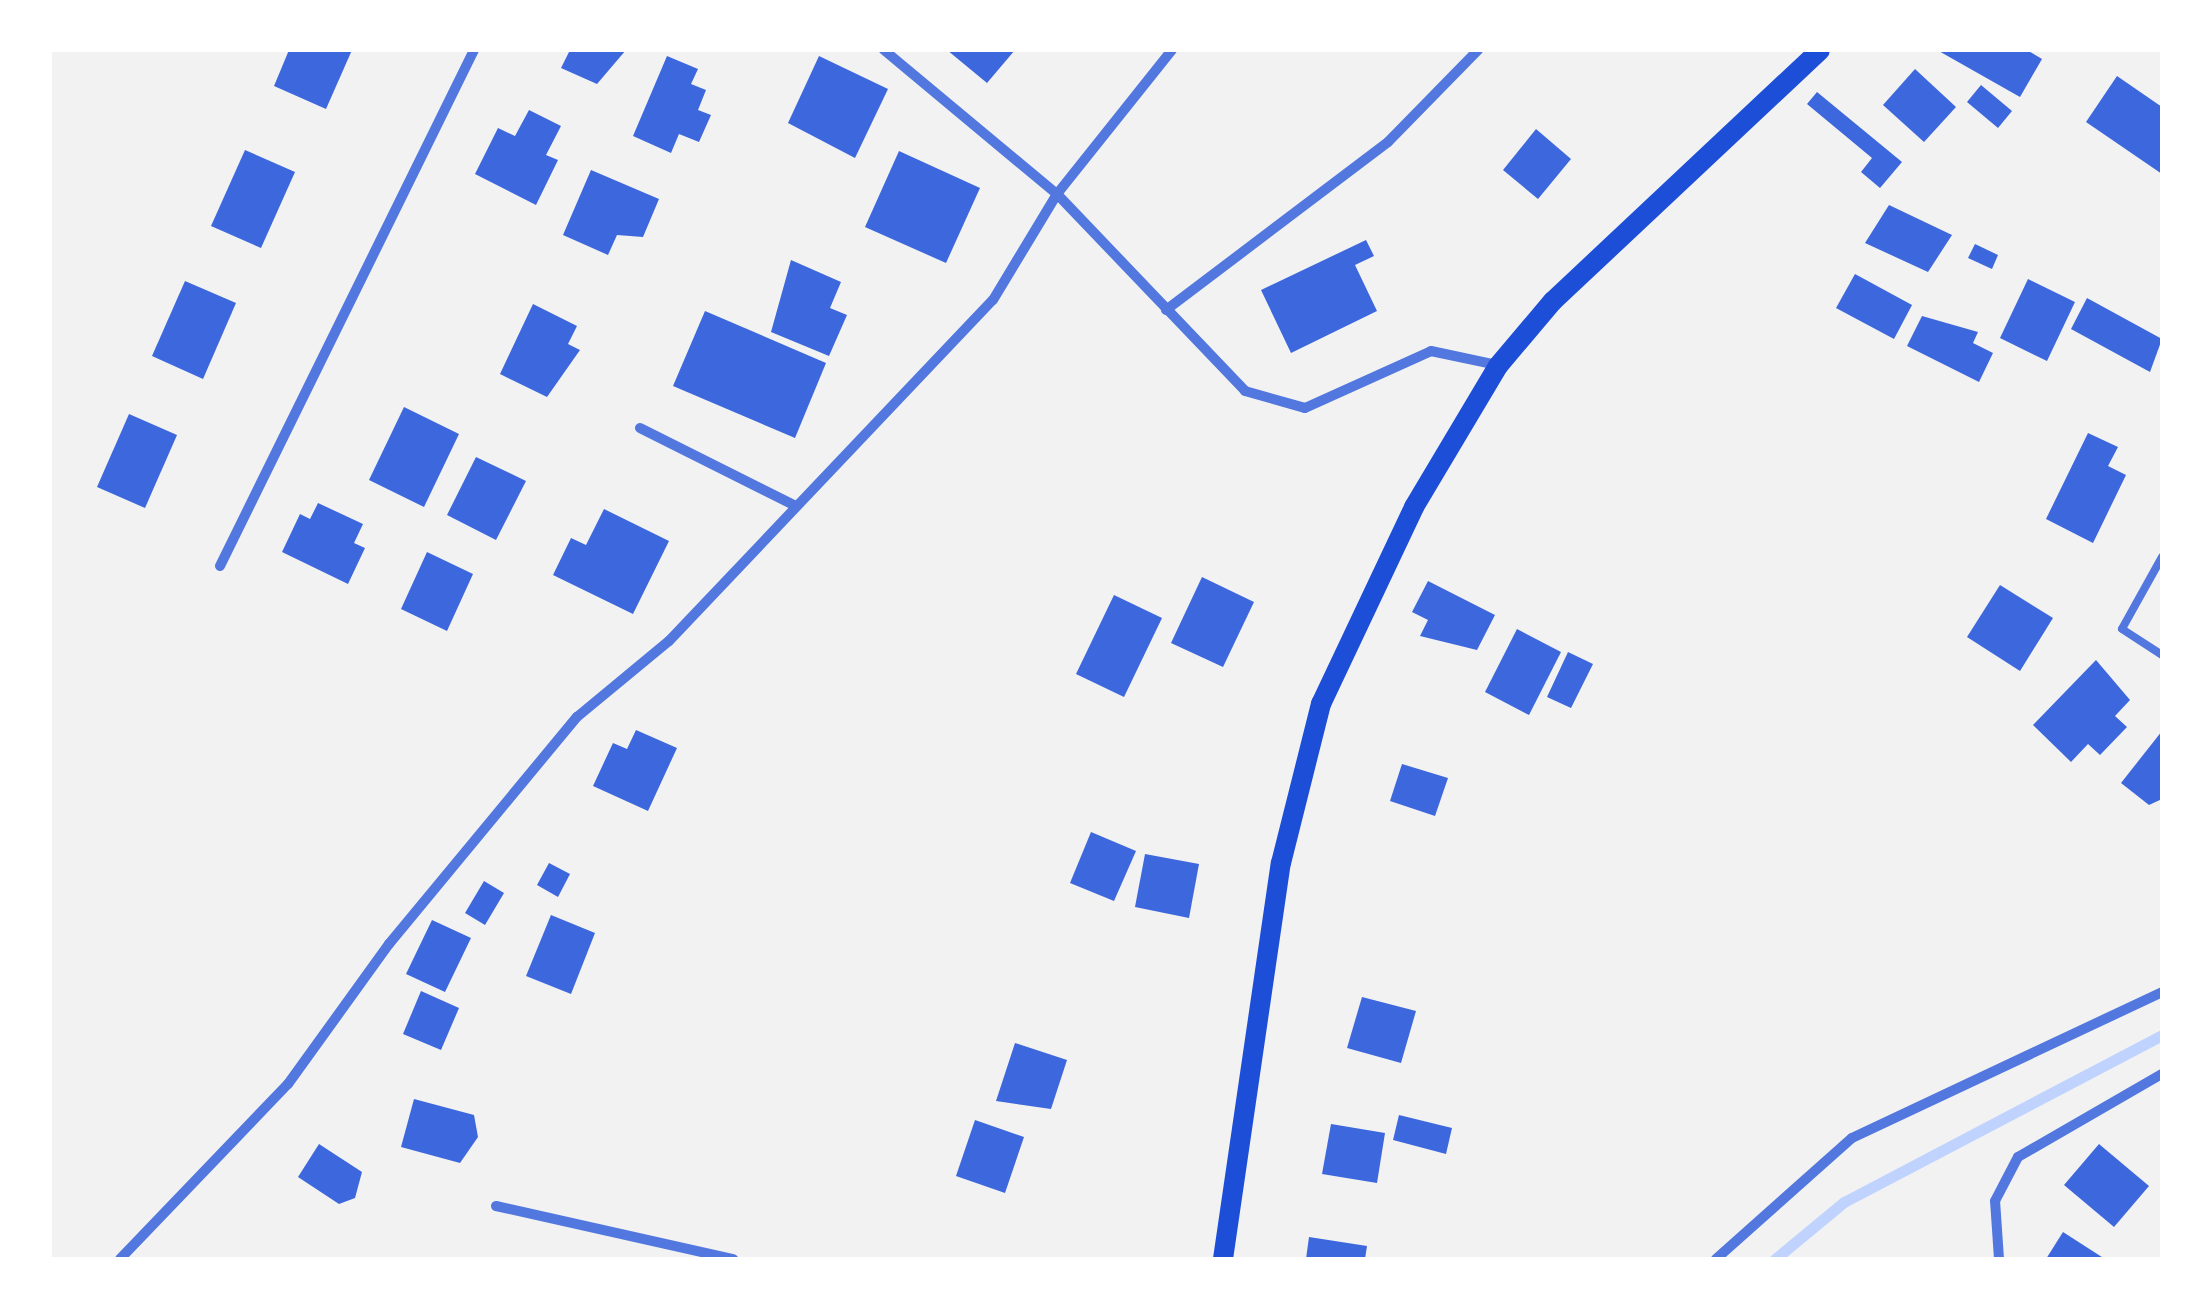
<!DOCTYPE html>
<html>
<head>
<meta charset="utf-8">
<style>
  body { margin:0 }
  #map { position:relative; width:2212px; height:1309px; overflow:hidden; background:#f2f2f2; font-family:Commissioner,sans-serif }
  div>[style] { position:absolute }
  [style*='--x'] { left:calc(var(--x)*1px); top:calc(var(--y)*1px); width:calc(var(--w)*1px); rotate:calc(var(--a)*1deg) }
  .stream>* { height:11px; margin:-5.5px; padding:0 5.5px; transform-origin:5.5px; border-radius:5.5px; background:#bfd3fe }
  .building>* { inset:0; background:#3d67dc }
  .service>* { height:8px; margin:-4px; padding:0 4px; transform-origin:4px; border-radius:4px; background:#5277de }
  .minor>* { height:10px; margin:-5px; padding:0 5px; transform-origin:5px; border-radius:5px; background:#5277de }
  .secondary>* { height:20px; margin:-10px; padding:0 10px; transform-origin:10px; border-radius:10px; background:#1d4ed8 }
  span { translate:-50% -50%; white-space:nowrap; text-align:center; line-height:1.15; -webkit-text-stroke:8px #fff; paint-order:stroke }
  .frame { position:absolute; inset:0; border:52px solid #fff; pointer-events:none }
</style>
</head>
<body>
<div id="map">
  <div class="stream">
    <i style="--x:1775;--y:1259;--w:89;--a:-39.6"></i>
    <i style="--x:1844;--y:1202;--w:359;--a:-27.7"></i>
  </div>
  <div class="building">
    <i style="clip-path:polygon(289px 50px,352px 50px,326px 109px,274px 86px)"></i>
    <i style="clip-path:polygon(570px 50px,626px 50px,597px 84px,561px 68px)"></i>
    <i style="clip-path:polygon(947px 50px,1015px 50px,987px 83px)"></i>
    <i style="clip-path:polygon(1937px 50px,2027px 50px,2042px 59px,2020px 97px)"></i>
    <i style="clip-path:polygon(667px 56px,698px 69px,691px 84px,706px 90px,698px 110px,711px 115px,699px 142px,679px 134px,671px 153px,633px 136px)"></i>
    <i style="clip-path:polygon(819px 56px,888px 89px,855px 158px,788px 123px)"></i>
    <i style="clip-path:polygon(1915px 69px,1956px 107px,1924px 142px,1883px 105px)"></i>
    <i style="clip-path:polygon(2117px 76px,2162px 107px,2162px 174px,2086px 122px)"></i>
    <i style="clip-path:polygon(1981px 85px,2012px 111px,1998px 128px,1967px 102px)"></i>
    <i style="clip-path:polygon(1817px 92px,1902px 162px,1880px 188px,1861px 172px,1872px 158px,1807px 104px)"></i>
    <i style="clip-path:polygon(529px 110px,561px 126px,546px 155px,558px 160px,536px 205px,475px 174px,498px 128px,515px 136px)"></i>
    <i style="clip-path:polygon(1536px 129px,1571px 159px,1538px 199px,1503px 170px)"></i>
    <i style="clip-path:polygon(245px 150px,295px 172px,261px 248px,211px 226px)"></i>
    <i style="clip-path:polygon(899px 151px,980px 188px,946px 263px,865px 227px)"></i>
    <i style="clip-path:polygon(591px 170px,659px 199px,643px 237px,617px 235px,608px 255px,563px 235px)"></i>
    <i style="clip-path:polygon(1889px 205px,1952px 235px,1928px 272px,1865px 243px)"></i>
    <i style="clip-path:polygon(1366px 240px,1374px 256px,1355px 265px,1377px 311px,1291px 353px,1261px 290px)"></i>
    <i style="clip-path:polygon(1975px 244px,1998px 255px,1992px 269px,1968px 258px)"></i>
    <i style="clip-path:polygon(791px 260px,841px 282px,830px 308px,847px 315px,829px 356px,771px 332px)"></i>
    <i style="clip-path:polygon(1855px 274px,1912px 305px,1894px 339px,1836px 308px)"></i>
    <i style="clip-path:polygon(2028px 279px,2075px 302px,2047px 361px,2000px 338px)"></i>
    <i style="clip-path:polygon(185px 281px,236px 303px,203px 379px,152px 356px)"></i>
    <i style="clip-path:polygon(2087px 298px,2162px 339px,2150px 372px,2071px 329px)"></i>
    <i style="clip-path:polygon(533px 304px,577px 326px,568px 344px,580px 350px,547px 397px,500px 374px)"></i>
    <i style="clip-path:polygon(705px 311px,826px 363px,795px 438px,673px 386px)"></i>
    <i style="clip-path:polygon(1922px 316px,1978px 332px,1973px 343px,1993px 353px,1979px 382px,1907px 346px)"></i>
    <i style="clip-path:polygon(404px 407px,459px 434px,424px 507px,369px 480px)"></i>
    <i style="clip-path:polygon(129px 414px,177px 435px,145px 508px,97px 487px)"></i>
    <i style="clip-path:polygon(2088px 433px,2118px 447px,2108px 466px,2126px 475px,2093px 543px,2046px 519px)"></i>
    <i style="clip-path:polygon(476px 457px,526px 481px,496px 540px,447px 515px)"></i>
    <i style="clip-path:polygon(318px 503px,363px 524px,354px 543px,365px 548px,348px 584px,282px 552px,300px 514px,310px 519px)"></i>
    <i style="clip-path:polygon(604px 509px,669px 541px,633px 614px,553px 575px,571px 538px,586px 545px)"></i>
    <i style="clip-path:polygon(427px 552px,473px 574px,447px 631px,401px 609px)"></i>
    <i style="clip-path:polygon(1202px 577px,1254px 602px,1223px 667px,1171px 643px)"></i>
    <i style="clip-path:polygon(1428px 581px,1495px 615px,1477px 650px,1420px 636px,1428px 620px,1412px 612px)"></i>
    <i style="clip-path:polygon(2000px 585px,2053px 618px,2020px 671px,1967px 637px)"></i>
    <i style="clip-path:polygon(1114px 595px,1162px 618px,1124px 697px,1076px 674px)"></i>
    <i style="clip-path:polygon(1517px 629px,1561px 652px,1529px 715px,1485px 692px)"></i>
    <i style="clip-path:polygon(1568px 652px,1593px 664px,1571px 708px,1547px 697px)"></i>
    <i style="clip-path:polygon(2096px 660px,2130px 700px,2115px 716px,2127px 727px,2100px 755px,2088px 744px,2071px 762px,2033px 725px)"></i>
    <i style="clip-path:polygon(636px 730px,677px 748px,648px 811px,593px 786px,613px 743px,627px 749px)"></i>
    <i style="clip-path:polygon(2162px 731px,2162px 799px,2149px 805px,2121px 783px)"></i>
    <i style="clip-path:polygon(1402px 764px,1448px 778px,1435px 816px,1390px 801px)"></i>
    <i style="clip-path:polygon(1091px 832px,1136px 851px,1114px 901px,1070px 883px)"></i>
    <i style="clip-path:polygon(1145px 854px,1199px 864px,1189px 918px,1135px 907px)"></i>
    <i style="clip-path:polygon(549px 863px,570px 874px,558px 897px,537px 885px)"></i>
    <i style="clip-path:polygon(484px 881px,504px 893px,485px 925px,465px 913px)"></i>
    <i style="clip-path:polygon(551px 915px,595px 933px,571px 994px,526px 976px)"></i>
    <i style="clip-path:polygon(432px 920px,471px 938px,445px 992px,406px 974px)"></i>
    <i style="clip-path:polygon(421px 991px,459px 1008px,441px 1050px,403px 1034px)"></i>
    <i style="clip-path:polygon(1362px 997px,1416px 1011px,1401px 1063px,1347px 1048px)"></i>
    <i style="clip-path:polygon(1015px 1043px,1067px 1060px,1051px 1109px,996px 1101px)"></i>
    <i style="clip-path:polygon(414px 1099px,474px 1115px,478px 1137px,460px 1163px,401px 1147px)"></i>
    <i style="clip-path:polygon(1399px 1115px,1452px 1128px,1446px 1154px,1393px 1140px)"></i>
    <i style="clip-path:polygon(975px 1120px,1024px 1137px,1005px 1193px,956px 1176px)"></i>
    <i style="clip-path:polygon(1331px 1124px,1385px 1133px,1377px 1183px,1322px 1174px)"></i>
    <i style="clip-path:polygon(319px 1144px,362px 1172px,355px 1198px,339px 1204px,298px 1177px)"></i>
    <i style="clip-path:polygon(2099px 1144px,2149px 1186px,2114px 1227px,2064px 1185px)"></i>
    <i style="clip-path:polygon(2063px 1232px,2105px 1259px,2046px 1259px)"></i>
    <i style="clip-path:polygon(1309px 1237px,1367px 1246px,1365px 1259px,1306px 1259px)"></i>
  </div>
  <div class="service">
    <i style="--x:2162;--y:557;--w:82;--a:119.1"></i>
    <i style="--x:2122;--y:629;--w:48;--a:33"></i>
  </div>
  <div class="minor">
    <i style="--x:884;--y:50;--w:225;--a:39.8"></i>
    <i style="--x:1057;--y:194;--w:272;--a:46.3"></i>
    <i style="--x:1245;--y:391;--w:62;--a:15.8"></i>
    <i style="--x:1305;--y:408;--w:138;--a:-24.3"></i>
    <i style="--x:1431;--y:351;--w:67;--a:12"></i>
    <i style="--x:1166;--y:310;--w:278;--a:-37.1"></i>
    <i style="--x:1388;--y:142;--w:129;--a:-45.6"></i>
    <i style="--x:640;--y:428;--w:172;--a:26.6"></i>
    <i style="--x:220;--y:566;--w:575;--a:-63.79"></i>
    <i style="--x:496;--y:1206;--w:243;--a:12.6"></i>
    <i style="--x:120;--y:1259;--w:243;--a:-46.2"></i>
    <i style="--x:288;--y:1084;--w:173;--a:-54.2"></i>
    <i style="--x:389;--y:944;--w:295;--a:-50.4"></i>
    <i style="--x:577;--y:717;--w:119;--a:-39.6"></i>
    <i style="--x:669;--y:641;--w:470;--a:-46.5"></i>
    <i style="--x:993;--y:300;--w:124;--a:-58.9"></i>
    <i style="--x:1057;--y:194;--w:184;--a:-51.4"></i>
    <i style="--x:1716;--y:1259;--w:182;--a:-41.7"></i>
    <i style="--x:1852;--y:1138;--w:343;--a:-25.2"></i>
    <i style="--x:1999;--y:1259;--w:58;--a:-93.9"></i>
    <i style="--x:1995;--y:1201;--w:50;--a:-62.4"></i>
    <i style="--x:2018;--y:1157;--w:166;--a:-30"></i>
  </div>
  <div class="secondary">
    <i style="--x:1223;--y:1259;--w:400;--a:-81.7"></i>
    <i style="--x:1281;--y:863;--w:164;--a:-75.9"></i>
    <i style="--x:1321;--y:704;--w:218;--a:-64.7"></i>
    <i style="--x:1414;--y:507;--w:164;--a:-59.2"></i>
    <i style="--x:1498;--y:366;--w:85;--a:-49.8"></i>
    <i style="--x:1553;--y:301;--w:366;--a:-43.2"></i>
  </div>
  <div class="frame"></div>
</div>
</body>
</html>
